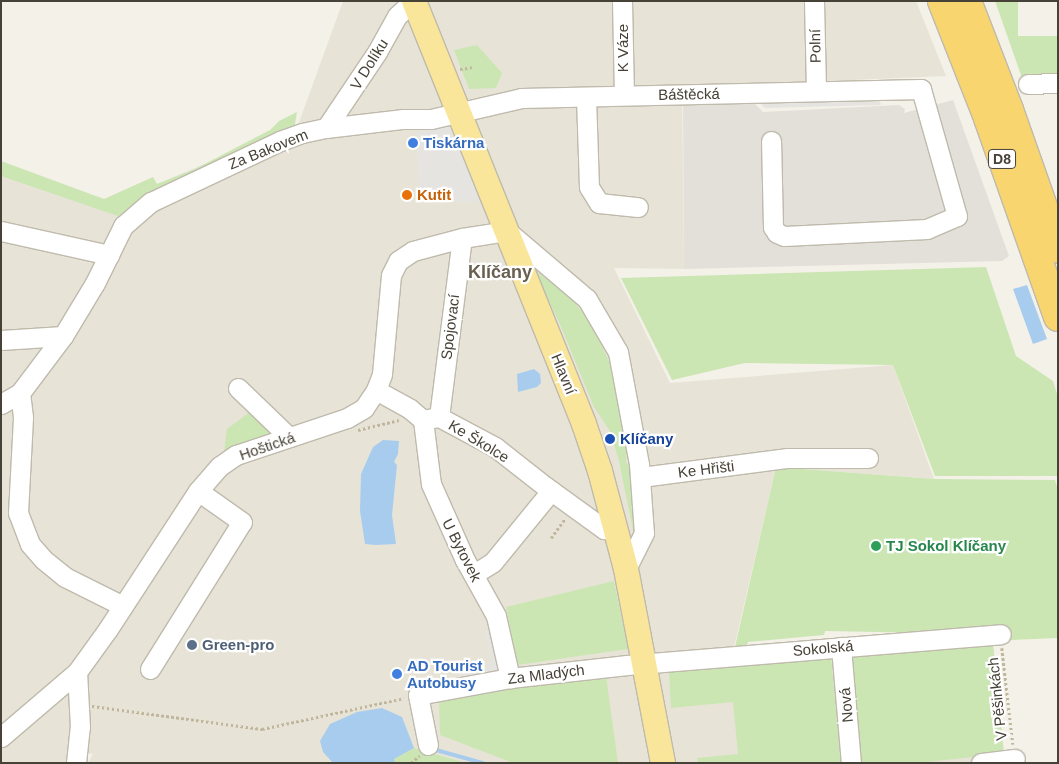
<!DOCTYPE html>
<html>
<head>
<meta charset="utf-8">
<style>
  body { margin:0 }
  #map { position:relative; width:1059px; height:764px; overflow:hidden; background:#f4f1e9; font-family:Helvetica,sans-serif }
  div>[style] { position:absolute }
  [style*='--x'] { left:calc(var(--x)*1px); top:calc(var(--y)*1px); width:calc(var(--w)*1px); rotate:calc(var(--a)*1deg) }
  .residential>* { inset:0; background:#e7e4d7 }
  .industrial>* { inset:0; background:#e3e0da }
  .green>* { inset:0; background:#cbe6b3 }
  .parking>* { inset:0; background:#e5e4e0 }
  .water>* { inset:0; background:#a8ccee }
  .stream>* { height:4px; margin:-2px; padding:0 2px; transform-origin:2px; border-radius:2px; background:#a8ccee }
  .path>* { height:2.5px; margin-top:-1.25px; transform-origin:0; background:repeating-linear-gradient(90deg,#c0b69d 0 2.5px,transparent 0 5px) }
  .roads { filter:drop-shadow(1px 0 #bfbaac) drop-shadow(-1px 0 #bfbaac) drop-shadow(0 1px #bfbaac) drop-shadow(0 -1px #bfbaac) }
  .minor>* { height:19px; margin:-9.5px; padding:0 9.5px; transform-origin:9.5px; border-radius:9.5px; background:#fff }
  .major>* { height:24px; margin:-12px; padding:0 12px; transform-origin:12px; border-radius:12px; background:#fae69b }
  .highway>* { height:28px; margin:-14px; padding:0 14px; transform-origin:14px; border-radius:14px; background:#f8d56f }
  .dots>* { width:14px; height:14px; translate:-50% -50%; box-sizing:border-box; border:2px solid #fff; border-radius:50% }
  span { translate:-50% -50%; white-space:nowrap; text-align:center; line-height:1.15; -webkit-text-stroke:4.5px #fff; paint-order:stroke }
  .shield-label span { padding:1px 4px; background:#fff; border:1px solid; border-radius:4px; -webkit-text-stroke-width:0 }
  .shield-label { font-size:14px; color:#474237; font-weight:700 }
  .street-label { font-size:15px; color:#474237 }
  .shop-label { font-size:15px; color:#366cbe; font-weight:700 }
  .left { translate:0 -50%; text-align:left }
  .food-label { font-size:15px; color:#c56008; font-weight:700 }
  .transit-label { font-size:15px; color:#164399; font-weight:700 }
  .leisure-label { font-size:15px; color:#27864d; font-weight:700 }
  .service-label { font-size:15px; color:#4e5e75; font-weight:700 }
  .quarter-label { font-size:18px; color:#69614f; font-weight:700 }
  .frame { position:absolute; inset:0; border:2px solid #474237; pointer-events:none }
</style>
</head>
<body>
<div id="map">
  <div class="residential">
    <i style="clip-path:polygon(343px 1px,916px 1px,946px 76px,682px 87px,684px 269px,614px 268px,670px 383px,893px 365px,934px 479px,776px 467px,730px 665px,993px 644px,1005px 763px,88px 763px,93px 754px,73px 752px,65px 763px,1px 763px,1px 169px,104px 199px,154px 180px,157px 184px,298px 125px)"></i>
  </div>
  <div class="industrial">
    <i style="clip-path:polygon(750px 99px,763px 112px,899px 105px,905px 109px,904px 113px,953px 100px,1009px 256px,1002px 261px,684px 269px,683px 100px)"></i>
  </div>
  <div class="green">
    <i style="clip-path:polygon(995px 1px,1018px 1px,1018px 36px,1058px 36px,1058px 78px,1022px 78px)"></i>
    <i style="clip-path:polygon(477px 45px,502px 73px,496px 88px,469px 89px,454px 50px)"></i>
    <i style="clip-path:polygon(297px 112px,294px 130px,204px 168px,118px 216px,1px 176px,1px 161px,104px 199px,153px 177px,157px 184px,195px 169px,270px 130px,279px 121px)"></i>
    <i style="clip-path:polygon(986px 267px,1016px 356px,1053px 381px,1058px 397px,1058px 476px,935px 476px,893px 365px,745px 363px,672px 380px,621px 278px)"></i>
    <i style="clip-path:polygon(533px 269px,569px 295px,592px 325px,616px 376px,627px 446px,626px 462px,632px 469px,638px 537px,635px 540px,619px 461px,610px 431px,594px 407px,559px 322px)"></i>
    <i style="clip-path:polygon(251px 411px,268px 426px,272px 436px,224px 452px,227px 429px)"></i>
    <i style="clip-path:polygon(776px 467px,934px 479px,1055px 480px,1058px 490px,1058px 638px,1010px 640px,1008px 626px,934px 633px,825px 631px,824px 635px,748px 642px,747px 646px,735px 647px)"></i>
    <i style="clip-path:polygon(614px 581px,628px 649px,517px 665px,506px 607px)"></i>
    <i style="clip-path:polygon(993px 644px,1004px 754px,915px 763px,859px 763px,850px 656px)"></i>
    <i style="clip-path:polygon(831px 657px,841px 763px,698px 763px,697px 758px,738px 754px,733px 702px,671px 708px,669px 671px)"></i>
    <i style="clip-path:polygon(606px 676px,618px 763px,513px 763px,440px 735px,439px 696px)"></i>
    <i style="clip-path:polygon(414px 748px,466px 763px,395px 763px,394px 759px)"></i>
  </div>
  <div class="parking">
    <i style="clip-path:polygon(878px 94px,881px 105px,765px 108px,755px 98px)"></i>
    <i style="clip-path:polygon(453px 126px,479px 202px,420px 201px,416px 133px)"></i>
    <i style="clip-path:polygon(491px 628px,502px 667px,498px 671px,459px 678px,458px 672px,486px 669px,492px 660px,485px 631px)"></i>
  </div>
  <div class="water">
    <i style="clip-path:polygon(1027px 285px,1047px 339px,1033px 344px,1013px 289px)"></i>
    <i style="clip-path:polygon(534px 369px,540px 374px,541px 383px,537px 387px,518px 392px,517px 374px)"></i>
    <i style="clip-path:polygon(383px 440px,399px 441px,398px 454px,394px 462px,397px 465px,392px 515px,396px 544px,376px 545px,365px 544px,360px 511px,361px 474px,373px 447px)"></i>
    <i style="clip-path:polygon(382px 708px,402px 717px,414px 748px,394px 759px,395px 763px,333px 763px,323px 752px,320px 741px,330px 724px,357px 712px)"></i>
  </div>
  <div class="stream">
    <i style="--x:436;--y:750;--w:49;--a:15.5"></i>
  </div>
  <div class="path">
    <i style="--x:460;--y:69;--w:12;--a:-9"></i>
    <i style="--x:358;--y:430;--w:42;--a:-13.7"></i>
    <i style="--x:551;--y:538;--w:24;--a:-54"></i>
    <i style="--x:1002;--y:648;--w:97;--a:83.5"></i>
    <i style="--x:92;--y:706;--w:172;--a:7.7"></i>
    <i style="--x:262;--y:729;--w:145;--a:-12.3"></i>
    <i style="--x:411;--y:763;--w:11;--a:-41"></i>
  </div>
  <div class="roads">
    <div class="minor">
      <i style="--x:622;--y:1;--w:94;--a:88.8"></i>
      <i style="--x:814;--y:1;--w:90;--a:88.7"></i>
      <i style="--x:1028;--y:84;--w:30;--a:-2"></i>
      <i style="--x:586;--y:97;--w:90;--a:88.1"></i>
      <i style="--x:589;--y:187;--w:19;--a:58"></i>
      <i style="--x:599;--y:203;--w:39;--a:6"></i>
      <i style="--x:326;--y:128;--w:92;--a:-56.1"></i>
      <i style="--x:377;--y:52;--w:41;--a:-60.9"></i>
      <i style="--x:397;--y:16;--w:22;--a:-43"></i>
      <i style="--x:1;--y:231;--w:111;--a:12.5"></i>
      <i style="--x:1;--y:340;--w:62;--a:-3.7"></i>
      <i style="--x:238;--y:388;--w:71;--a:43.9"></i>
      <i style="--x:376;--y:390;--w:39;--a:29"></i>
      <i style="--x:410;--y:409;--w:17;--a:40"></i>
      <i style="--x:423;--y:420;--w:16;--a:-11"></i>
      <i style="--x:439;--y:417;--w:64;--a:28.2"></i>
      <i style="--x:495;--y:447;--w:65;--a:38.1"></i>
      <i style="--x:546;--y:487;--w:72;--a:35.9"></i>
      <i style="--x:604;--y:529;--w:12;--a:-14"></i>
      <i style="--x:1;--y:404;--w:22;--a:-30"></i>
      <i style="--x:439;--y:417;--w:180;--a:-82.7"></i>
      <i style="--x:423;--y:420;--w:64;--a:82.9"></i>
      <i style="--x:431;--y:484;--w:83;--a:65.9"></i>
      <i style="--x:465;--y:560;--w:64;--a:61"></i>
      <i style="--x:496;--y:616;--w:64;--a:77.3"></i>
      <i style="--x:641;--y:477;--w:148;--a:-7.4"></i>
      <i style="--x:788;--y:458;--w:80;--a:0"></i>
      <i style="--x:474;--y:574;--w:22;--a:-32"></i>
      <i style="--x:493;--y:562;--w:92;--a:-50.8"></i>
      <i style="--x:123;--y:606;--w:65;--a:-153.4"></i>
      <i style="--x:65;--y:577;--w:28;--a:-141"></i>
      <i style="--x:43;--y:559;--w:20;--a:-131"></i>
      <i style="--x:30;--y:544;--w:33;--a:-111"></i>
      <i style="--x:18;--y:513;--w:96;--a:-87"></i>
      <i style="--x:23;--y:417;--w:24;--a:-97"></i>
      <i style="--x:20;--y:393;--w:71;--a:-53"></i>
      <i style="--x:63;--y:336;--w:62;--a:-58.9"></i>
      <i style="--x:95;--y:283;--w:64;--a:-63.8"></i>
      <i style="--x:123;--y:226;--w:37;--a:-41"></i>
      <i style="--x:151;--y:202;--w:143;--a:-25.3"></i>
      <i style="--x:280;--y:141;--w:23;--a:-20"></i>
      <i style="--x:302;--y:133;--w:25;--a:-12"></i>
      <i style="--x:326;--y:128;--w:78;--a:-6.7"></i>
      <i style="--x:403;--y:119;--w:28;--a:0"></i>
      <i style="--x:431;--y:119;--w:92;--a:-13.1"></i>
      <i style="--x:521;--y:98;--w:400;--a:-1.3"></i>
      <i style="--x:921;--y:89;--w:132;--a:74.2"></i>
      <i style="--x:957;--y:216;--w:33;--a:157"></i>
      <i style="--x:927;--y:229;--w:143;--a:177.2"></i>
      <i style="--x:784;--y:236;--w:8;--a:-157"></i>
      <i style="--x:777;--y:233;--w:7;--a:-124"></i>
      <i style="--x:773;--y:227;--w:86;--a:-91.3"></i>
      <i style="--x:841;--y:647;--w:116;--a:85.1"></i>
      <i style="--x:150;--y:669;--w:173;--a:-58"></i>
      <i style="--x:242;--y:522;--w:54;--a:-144.8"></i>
      <i style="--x:1;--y:737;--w:100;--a:-40.5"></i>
      <i style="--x:77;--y:672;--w:53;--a:-54.2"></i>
      <i style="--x:108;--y:629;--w:165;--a:-56.9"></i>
      <i style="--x:198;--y:491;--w:33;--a:-49"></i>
      <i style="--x:220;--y:466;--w:19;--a:-35"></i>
      <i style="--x:236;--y:455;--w:117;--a:-18.4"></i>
      <i style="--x:347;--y:418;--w:20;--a:-30"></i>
      <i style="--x:364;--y:408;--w:22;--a:-56"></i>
      <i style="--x:376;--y:390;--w:17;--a:-69"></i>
      <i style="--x:382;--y:374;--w:99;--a:-84.8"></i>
      <i style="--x:391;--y:275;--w:16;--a:-63"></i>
      <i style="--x:398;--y:261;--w:18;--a:-34"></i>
      <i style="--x:413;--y:251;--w:51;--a:-14.9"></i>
      <i style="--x:462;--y:238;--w:46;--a:-8.8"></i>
      <i style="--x:507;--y:231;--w:105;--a:40.4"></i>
      <i style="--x:587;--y:299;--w:61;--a:59.7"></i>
      <i style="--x:618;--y:352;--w:114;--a:79.4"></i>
      <i style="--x:639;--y:464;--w:69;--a:85.9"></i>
      <i style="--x:644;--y:533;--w:40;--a:116.6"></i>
      <i style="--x:428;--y:745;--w:51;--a:-101.3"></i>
      <i style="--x:418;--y:695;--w:94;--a:-10.5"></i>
      <i style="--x:510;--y:678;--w:118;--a:-6.3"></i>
      <i style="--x:627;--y:665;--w:375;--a:-4.7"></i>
      <i style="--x:76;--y:763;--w:36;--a:-84"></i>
      <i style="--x:80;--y:727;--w:55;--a:-93.1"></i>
      <i style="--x:981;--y:763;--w:34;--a:-7"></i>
    </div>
    <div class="major">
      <i style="--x:414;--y:1;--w:456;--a:68.1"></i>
      <i style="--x:584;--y:424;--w:50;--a:71.2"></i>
      <i style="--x:600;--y:471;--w:101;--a:75.1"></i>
      <i style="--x:626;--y:569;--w:197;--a:79.2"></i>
    </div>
    <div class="highway">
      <i style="--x:942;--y:1;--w:126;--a:68.5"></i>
      <i style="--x:988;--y:118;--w:211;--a:70.6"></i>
      <i style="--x:967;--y:1;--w:117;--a:68.9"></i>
      <i style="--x:1009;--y:110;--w:147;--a:70.6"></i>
    </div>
  </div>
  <div class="dots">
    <i style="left:413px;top:143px;background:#3f7fe0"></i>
    <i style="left:407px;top:195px;background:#e8710a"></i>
    <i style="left:610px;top:439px;background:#1a4fb4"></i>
    <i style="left:876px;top:546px;background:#2e9e5b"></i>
    <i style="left:192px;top:645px;background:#5c6f8a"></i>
    <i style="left:397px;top:674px;background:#3f7fe0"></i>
  </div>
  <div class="shield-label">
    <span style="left:1002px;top:159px">D8</span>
  </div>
  <div class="street-label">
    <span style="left:815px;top:46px;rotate:-91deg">Polní</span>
    <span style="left:623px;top:48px;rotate:-90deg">K Váze</span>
    <span style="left:369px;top:64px;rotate:-58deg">V Dolíku</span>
    <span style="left:689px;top:94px;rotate:-1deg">Báštěcká</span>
    <span style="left:268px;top:149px;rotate:-22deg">Za Bakovem</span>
    <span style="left:450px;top:327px;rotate:-83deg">Spojovací</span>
    <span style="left:564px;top:374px;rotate:68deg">Hlavní</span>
    <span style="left:479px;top:441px;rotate:31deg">Ke Školce</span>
    <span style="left:267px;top:446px;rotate:-19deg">Hoštická</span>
    <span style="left:706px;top:469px;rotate:-7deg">Ke Hřišti</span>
    <span style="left:462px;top:550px;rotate:63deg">U Bytovek</span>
    <span style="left:823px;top:648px;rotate:-5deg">Sokolská</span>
    <span style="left:546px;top:674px;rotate:-7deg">Za Mladých</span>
    <span style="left:997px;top:699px;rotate:-96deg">V Pěšinkách</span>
    <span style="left:846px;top:705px;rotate:-95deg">Nová</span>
  </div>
  <div class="shop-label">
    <span class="left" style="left:423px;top:143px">Tiskárna</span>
    <span class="left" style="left:407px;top:674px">AD Tourist<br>Autobusy</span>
  </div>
  <div class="food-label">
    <span class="left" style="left:417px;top:195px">Kutit</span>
  </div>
  <div class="transit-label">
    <span class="left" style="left:620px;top:439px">Klíčany</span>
  </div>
  <div class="leisure-label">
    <span class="left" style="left:886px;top:546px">TJ Sokol Klíčany</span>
  </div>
  <div class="service-label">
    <span class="left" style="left:202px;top:645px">Green-pro</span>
  </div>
  <div class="quarter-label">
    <span style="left:500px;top:272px">Klíčany</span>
  </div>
  <div class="frame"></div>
</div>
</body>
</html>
